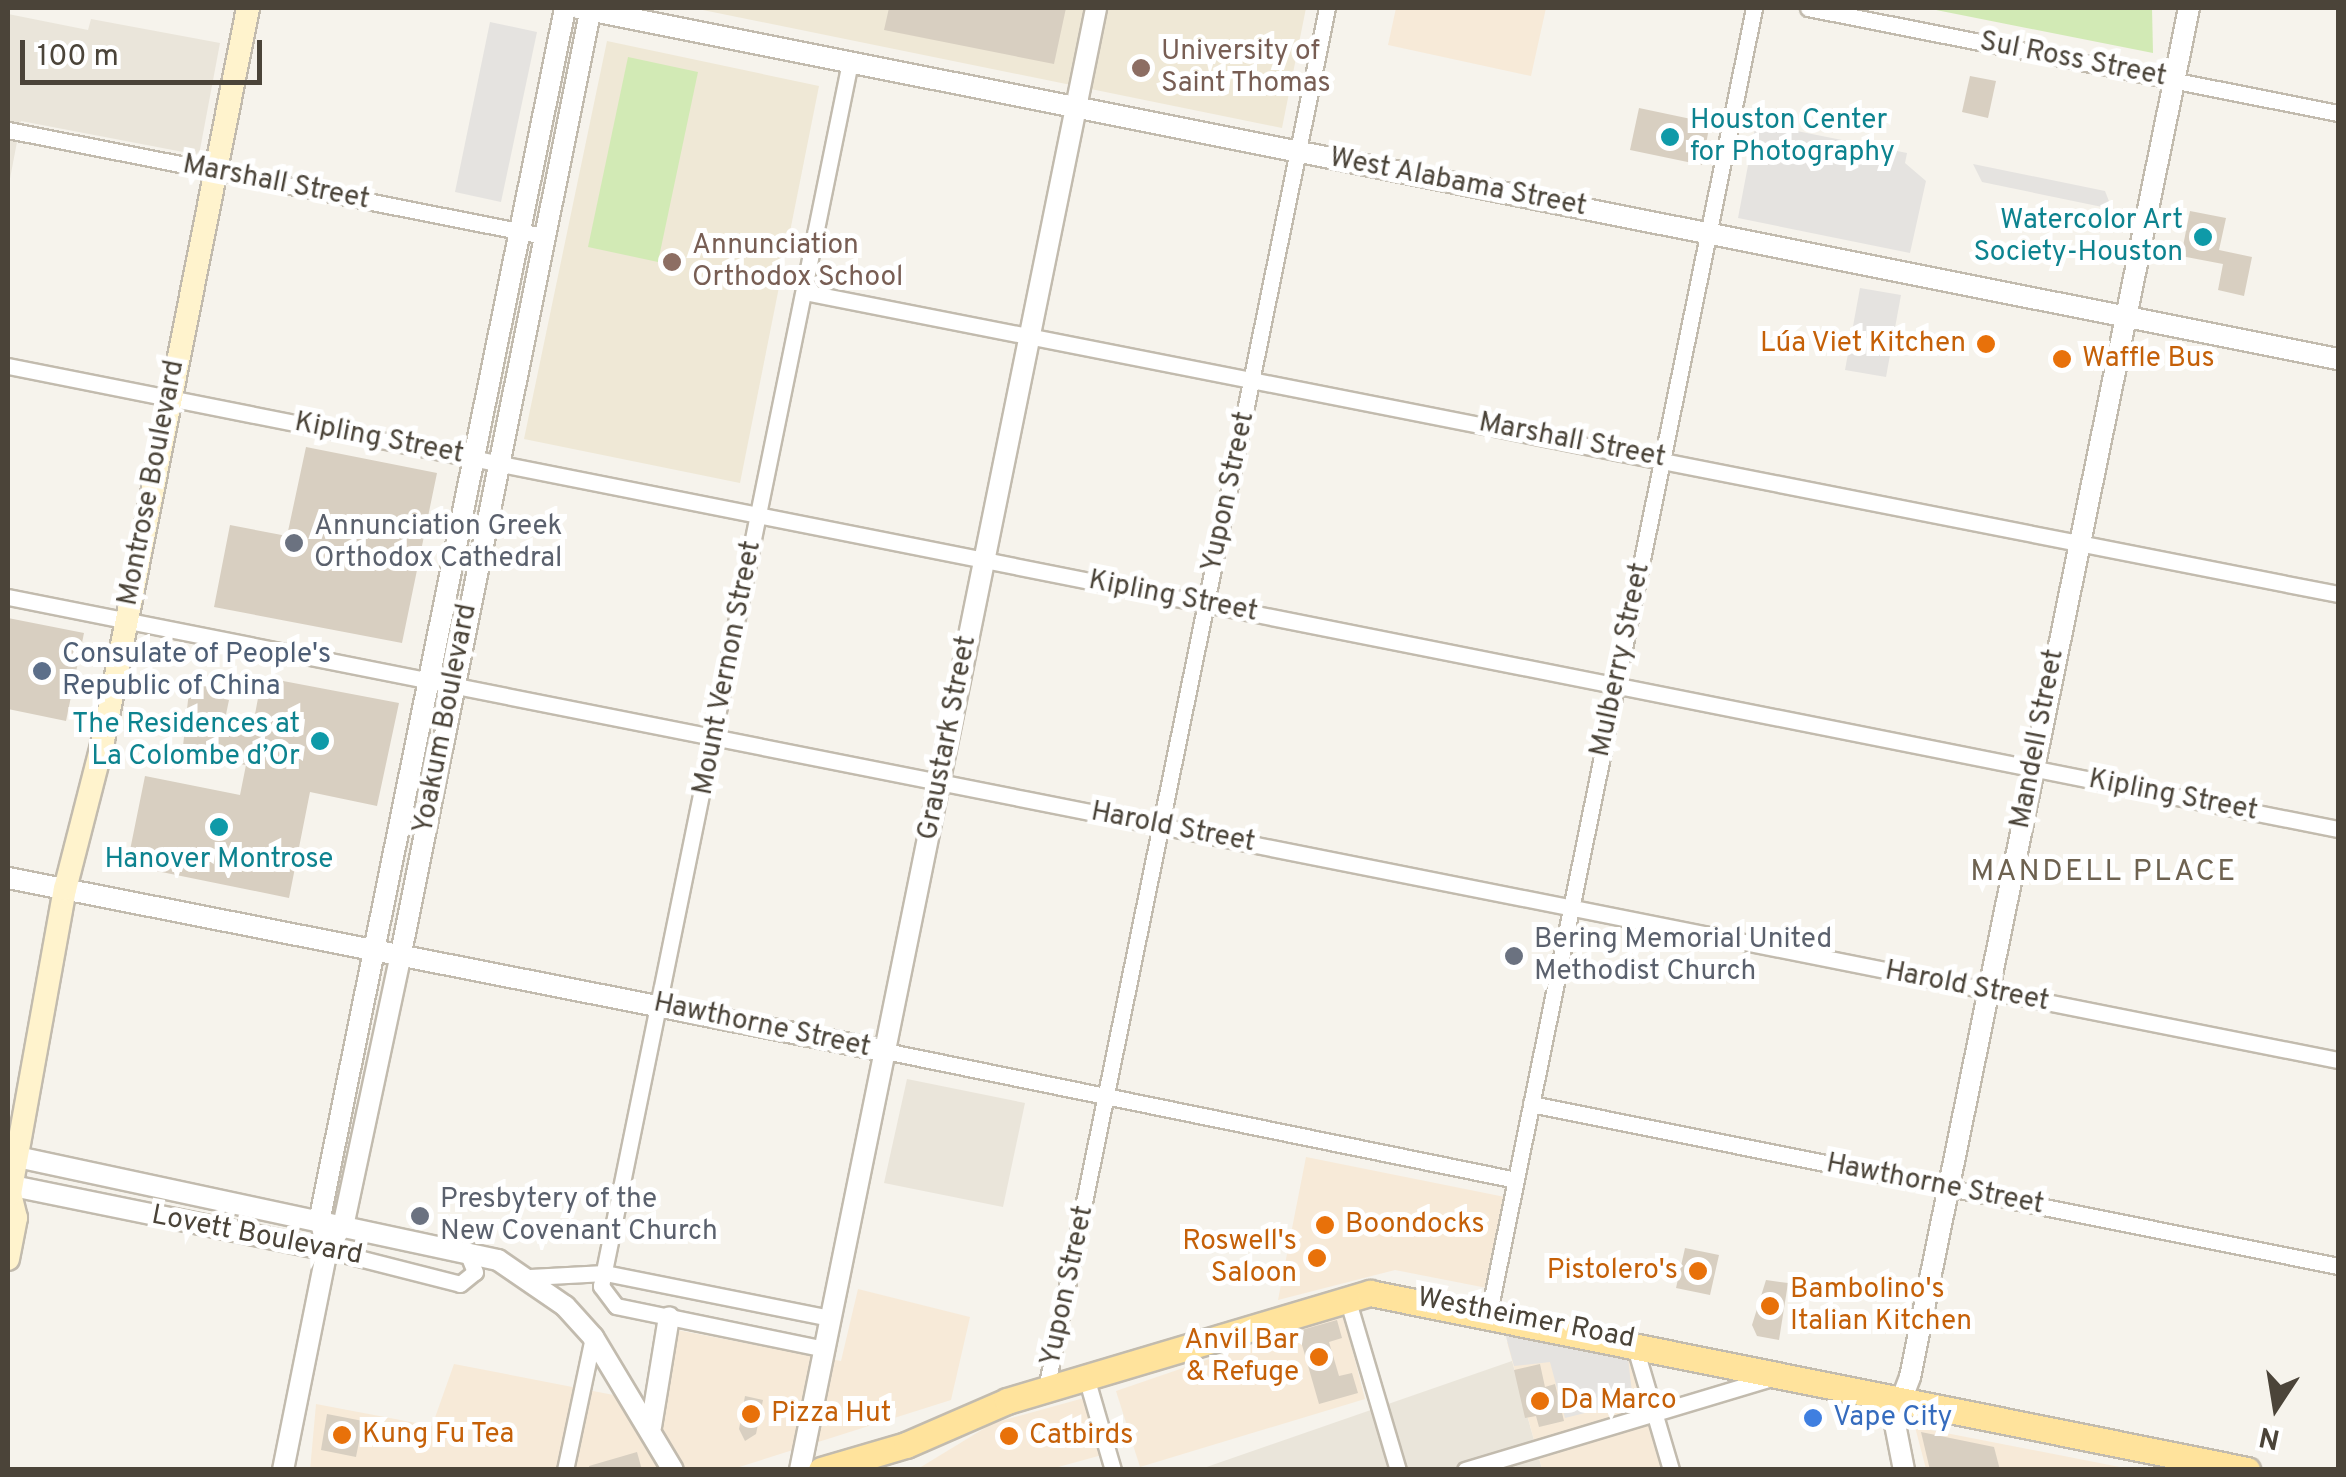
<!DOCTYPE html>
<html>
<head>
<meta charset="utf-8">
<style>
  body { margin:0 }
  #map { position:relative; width:2346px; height:1477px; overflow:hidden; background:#f6f3ec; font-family:Overpass,sans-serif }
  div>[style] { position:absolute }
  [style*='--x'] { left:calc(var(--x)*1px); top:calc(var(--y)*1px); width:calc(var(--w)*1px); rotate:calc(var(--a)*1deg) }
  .residential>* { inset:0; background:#eae5da }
  .commercial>* { inset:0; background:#f7ead8 }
  .education>* { inset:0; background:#efe8d6 }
  .green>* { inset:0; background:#d2eab5 }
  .parking>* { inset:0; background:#e5e3e0 }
  .building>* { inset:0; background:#d8cfc1 }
  .roads { filter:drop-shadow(2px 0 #c2bbae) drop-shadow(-2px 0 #c2bbae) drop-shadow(0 2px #c2bbae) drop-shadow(0 -2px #c2bbae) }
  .minor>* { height:15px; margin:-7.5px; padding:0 7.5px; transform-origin:7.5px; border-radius:7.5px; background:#fff }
  .tertiary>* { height:20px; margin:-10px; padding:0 10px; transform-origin:10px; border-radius:10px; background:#fff }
  .secondary>* { height:22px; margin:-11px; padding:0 11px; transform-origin:11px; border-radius:11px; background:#fff3cd }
  .primary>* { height:25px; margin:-12.5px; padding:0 12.5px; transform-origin:12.5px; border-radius:12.5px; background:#ffe39c }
  .dots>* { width:28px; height:28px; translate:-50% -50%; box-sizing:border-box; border:5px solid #fff; border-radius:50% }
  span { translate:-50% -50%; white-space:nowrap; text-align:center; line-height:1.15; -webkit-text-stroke:10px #fff; paint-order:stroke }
  .education-label { font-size:28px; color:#785e54 }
  .left { translate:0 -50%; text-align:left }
  .street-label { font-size:28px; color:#4b4439 }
  .culture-label { font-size:28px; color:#0d838f }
  .right { translate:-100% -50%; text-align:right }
  .food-label { font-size:28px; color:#c56008 }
  .worship-label { font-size:28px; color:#5b616d }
  .service-label { font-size:28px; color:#4e5e75 }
  .shop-label { font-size:28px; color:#366cbe }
  .neighbourhood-label { font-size:30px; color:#6e6250; letter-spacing:2.5px }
  .frame { position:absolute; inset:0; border:10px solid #4b4439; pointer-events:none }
  .north { position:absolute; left:2226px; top:1357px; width:100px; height:100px; -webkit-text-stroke:8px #fff; paint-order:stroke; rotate:192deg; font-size:28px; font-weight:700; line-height:40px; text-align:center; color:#4b4439 }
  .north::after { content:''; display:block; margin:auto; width:35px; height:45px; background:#4b4439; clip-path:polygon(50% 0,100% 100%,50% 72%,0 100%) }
  .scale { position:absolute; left:20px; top:40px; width:242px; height:45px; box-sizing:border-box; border:5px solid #4b4439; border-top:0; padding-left:12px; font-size:30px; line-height:35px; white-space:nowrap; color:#4b4439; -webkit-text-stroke:8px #fff; paint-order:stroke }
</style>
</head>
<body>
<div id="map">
  <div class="residential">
    <i style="clip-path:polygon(8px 14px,88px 30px,91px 19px,220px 43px,199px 155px,21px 121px,8px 189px)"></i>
    <i style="clip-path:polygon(907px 1079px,1025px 1103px,1003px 1207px,884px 1183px)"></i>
    <i style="clip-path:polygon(1512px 1361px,1542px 1469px,1198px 1470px)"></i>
  </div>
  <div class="commercial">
    <i style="clip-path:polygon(1396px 8px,1546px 8px,1531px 76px,1388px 45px)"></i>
    <i style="clip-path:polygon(1306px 1157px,1505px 1197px,1487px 1288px,1395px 1270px,1278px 1300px)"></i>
    <i style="clip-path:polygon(858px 1289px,970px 1317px,951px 1400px,733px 1469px,310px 1470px,316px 1404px,432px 1426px,454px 1364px,660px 1404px,677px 1330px,841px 1361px)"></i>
    <i style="clip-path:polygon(1343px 1313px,1365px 1399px,1140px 1467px,1116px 1391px)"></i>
    <i style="clip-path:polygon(1507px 1342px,1631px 1360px,1661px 1469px,1542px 1469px)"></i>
    <i style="clip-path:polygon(1084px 1398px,1102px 1455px,1051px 1469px,916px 1470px,993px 1423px)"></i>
    <i style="clip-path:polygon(1915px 1427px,2130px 1469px,1926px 1469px)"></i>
  </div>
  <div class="education">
    <i style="clip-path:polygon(693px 8px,1306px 8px,1282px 128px)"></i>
    <i style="clip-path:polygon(607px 41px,819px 86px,740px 483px,524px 439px)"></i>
  </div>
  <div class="green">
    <i style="clip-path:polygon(1926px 8px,2152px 8px,2153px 53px)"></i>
    <i style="clip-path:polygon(628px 57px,698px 72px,658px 262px,588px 247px)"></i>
  </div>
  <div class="parking">
    <i style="clip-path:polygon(490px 22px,537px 32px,501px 202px,455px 192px)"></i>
    <i style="clip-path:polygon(1756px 123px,1907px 153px,1905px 163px,1926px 181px,1910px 253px,1738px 218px)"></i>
    <i style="clip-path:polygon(1973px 164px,2105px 191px,2112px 209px,1982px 182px)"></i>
    <i style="clip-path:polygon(1860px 288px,1901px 295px,1886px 377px,1845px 370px)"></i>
    <i style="clip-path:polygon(1505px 1333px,1628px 1358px,1633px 1401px,1565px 1418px,1550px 1362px,1514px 1366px)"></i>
  </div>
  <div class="building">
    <i style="clip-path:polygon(889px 8px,1066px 8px,1054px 64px,884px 30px)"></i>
    <i style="clip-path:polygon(1970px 76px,1996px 81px,1988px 118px,1962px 112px)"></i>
    <i style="clip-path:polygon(1639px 108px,1710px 123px,1702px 165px,1630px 150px)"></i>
    <i style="clip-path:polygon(2190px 211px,2226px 218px,2219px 250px,2252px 257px,2244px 296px,2218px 290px,2223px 264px,2181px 256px)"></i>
    <i style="clip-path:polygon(306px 447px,437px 473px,402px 643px,214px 607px,230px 525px,287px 536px)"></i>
    <i style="clip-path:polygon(8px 618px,84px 633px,66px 721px,8px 709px)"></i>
    <i style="clip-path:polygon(262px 677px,399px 703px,377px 806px,310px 792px,289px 898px,127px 865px,145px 776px,240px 795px,246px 765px,182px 755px,190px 682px,217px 688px,215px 697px,229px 700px,224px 724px,252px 730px)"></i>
    <i style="clip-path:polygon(1685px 1248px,1719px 1255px,1710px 1295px,1676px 1288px)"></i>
    <i style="clip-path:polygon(1766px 1280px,1788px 1283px,1779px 1340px,1757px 1336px,1752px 1325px)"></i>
    <i style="clip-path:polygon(1337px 1320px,1342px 1338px,1329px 1342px,1339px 1376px,1352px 1373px,1358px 1393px,1319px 1404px,1298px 1331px)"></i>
    <i style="clip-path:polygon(1540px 1364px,1545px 1387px,1555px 1384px,1564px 1421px,1539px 1427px,1536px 1416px,1525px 1418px,1514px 1370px)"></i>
    <i style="clip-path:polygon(745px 1396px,763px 1400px,756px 1434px,745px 1441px,739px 1429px)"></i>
    <i style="clip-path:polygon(327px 1414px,363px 1421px,356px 1457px,321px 1450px)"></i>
    <i style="clip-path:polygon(1921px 1432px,1994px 1447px,2000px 1470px,1930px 1470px)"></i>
    <i style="clip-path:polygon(637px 1452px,642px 1470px,590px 1470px,589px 1466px)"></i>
  </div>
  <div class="roads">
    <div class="minor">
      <i style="--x:1808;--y:8;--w:540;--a:11.21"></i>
      <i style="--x:8;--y:130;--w:546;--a:11.19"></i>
      <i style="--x:804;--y:292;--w:1563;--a:11.14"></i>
      <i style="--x:8;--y:366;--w:2376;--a:11.24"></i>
      <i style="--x:8;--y:597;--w:2376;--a:11.24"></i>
      <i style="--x:885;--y:1051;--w:644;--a:11.55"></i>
      <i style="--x:1531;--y:1104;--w:823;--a:11.35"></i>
      <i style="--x:327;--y:1250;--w:137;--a:14.3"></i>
      <i style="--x:460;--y:1284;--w:19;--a:-39"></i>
      <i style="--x:475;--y:1272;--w:24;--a:-112"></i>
      <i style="--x:530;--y:1277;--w:75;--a:-3.1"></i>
      <i style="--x:605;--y:1273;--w:230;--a:11.3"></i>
      <i style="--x:1347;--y:1298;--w:179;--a:73.5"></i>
      <i style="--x:1489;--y:1312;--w:1331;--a:-78.51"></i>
      <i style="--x:1634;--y:1344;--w:131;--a:73.6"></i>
      <i style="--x:825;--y:1349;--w:213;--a:-168.4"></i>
      <i style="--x:616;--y:1306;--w:25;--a:-127"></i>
      <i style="--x:601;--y:1286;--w:1249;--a:-78.5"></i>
      <i style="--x:1086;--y:1377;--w:97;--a:73.8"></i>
      <i style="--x:1046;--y:1389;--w:1409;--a:-78.5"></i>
      <i style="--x:565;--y:1470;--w:136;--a:-78.1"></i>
      <i style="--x:1465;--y:1470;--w:320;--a:-16.7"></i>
    </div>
    <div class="tertiary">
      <i style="--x:578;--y:8;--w:1795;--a:11.28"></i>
      <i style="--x:8;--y:878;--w:894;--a:11.16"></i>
      <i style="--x:8;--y:1155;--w:501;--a:12.09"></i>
      <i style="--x:498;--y:1260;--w:81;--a:34.5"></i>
      <i style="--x:565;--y:1306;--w:42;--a:47.9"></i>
      <i style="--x:593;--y:1337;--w:155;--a:59"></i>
      <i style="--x:8;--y:1185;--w:326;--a:11.5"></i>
      <i style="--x:327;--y:1250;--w:33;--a:-59"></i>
      <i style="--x:344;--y:1222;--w:275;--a:-78"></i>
      <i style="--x:401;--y:953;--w:964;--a:-78.63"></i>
      <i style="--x:651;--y:1427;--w:111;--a:-80.7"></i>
      <i style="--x:283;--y:1470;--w:224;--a:-78.7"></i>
      <i style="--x:327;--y:1250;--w:34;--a:-102"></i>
      <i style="--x:320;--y:1217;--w:1234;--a:-78.54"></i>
      <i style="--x:800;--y:1470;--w:1492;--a:-78.55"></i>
      <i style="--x:1904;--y:1470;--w:52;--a:-101.1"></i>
      <i style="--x:1894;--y:1419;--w:45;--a:-69.1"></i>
      <i style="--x:1910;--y:1377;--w:1397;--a:-78.48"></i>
    </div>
    <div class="secondary">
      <i style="--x:8;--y:1259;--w:42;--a:-79"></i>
      <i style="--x:16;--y:1218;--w:25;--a:-104"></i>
      <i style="--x:10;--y:1194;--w:310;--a:-79.8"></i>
      <i style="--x:65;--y:889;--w:153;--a:-75.6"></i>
      <i style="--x:103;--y:741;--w:747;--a:-78.81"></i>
    </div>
    <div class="primary">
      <i style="--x:821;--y:1470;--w:89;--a:-16.4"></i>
      <i style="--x:906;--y:1445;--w:110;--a:-23.5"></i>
      <i style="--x:1007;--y:1401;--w:379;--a:-16.6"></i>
      <i style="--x:1370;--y:1293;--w:895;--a:11.41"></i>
    </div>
  </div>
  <div class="dots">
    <i style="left:1141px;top:68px;background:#8d6e63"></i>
    <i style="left:1670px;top:137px;background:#0f9aa8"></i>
    <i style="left:2203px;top:237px;background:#0f9aa8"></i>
    <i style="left:672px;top:262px;background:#8d6e63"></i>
    <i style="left:1986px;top:344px;background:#e8710a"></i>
    <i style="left:2062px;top:359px;background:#e8710a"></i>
    <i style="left:294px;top:543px;background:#6b7280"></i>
    <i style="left:42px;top:671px;background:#5c6f8a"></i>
    <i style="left:320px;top:741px;background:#0f9aa8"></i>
    <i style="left:219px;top:827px;background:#0f9aa8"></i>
    <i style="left:1514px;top:956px;background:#6b7280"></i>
    <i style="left:420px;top:1216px;background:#6b7280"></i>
    <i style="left:1325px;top:1225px;background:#e8710a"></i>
    <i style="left:1317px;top:1258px;background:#e8710a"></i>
    <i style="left:1698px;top:1271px;background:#e8710a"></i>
    <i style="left:1770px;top:1306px;background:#e8710a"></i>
    <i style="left:1319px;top:1357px;background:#e8710a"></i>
    <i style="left:1540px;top:1401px;background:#e8710a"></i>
    <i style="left:751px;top:1414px;background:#e8710a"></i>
    <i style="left:1813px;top:1418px;background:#3f7fe0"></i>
    <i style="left:342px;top:1435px;background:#e8710a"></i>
    <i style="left:1009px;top:1436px;background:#e8710a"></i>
  </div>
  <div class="education-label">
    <span class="left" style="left:1161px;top:68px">University of<br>Saint Thomas</span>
    <span class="left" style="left:692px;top:262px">Annunciation<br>Orthodox School</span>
  </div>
  <div class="street-label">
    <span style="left:2073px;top:60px;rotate:11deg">Sul Ross Street</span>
    <span style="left:276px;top:183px;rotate:11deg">Marshall Street</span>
    <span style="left:1458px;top:183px;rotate:11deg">West Alabama Street</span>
    <span style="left:379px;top:439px;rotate:11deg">Kipling Street</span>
    <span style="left:1572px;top:441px;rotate:11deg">Marshall Street</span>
    <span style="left:152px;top:483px;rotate:-79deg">Montrose Boulevard</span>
    <span style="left:1229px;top:492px;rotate:-78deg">Yupon Street</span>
    <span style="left:1173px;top:597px;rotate:11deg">Kipling Street</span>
    <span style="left:1621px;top:660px;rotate:-78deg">Mulberry Street</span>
    <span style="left:728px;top:668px;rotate:-79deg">Mount Vernon Street</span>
    <span style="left:446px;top:719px;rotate:-79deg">Yoakum Boulevard</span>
    <span style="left:948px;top:738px;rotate:-79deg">Graustark Street</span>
    <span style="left:2038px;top:739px;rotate:-79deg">Mandell Street</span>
    <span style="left:2173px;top:796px;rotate:11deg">Kipling Street</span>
    <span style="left:1173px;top:828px;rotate:11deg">Harold Street</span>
    <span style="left:1967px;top:987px;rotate:11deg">Harold Street</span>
    <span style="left:762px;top:1026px;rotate:12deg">Hawthorne Street</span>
    <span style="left:1935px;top:1185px;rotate:11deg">Hawthorne Street</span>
    <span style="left:257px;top:1236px;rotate:11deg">Lovett Boulevard</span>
    <span style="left:1068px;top:1286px;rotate:-78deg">Yupon Street</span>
    <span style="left:1526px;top:1319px;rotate:11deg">Westheimer Road</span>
  </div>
  <div class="culture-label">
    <span class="left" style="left:1690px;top:137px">Houston Center<br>for Photography</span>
    <span class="right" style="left:2183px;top:237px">Watercolor Art<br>Society-Houston</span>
    <span class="right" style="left:300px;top:741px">The Residences at<br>La Colombe d’Or</span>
    <span style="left:219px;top:860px">Hanover Montrose</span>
  </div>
  <div class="food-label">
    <span class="right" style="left:1966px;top:344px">Lúa Viet Kitchen</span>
    <span class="left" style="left:2082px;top:359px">Waffle Bus</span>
    <span class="left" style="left:1345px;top:1225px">Boondocks</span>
    <span class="right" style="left:1297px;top:1258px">Roswell's<br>Saloon</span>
    <span class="right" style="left:1678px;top:1271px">Pistolero's</span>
    <span class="left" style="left:1790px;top:1306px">Bambolino's<br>Italian Kitchen</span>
    <span class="right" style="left:1299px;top:1357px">Anvil Bar<br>&amp; Refuge</span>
    <span class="left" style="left:1560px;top:1401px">Da Marco</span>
    <span class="left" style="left:771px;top:1414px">Pizza Hut</span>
    <span class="left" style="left:362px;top:1435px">Kung Fu Tea</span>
    <span class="left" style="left:1029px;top:1436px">Catbirds</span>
  </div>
  <div class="worship-label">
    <span class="left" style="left:314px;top:543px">Annunciation Greek<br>Orthodox Cathedral</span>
    <span class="left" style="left:1534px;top:956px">Bering Memorial United<br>Methodist Church</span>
    <span class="left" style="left:440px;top:1216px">Presbytery of the<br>New Covenant Church</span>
  </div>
  <div class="service-label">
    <span class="left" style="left:62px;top:671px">Consulate of People's<br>Republic of China</span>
  </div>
  <div class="shop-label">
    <span class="left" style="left:1833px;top:1418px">Vape City</span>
  </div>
  <div class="neighbourhood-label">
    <span style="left:2104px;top:873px">MANDELL PLACE</span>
  </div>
  <div class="frame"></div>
  <div class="north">N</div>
  <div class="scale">100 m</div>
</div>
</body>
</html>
